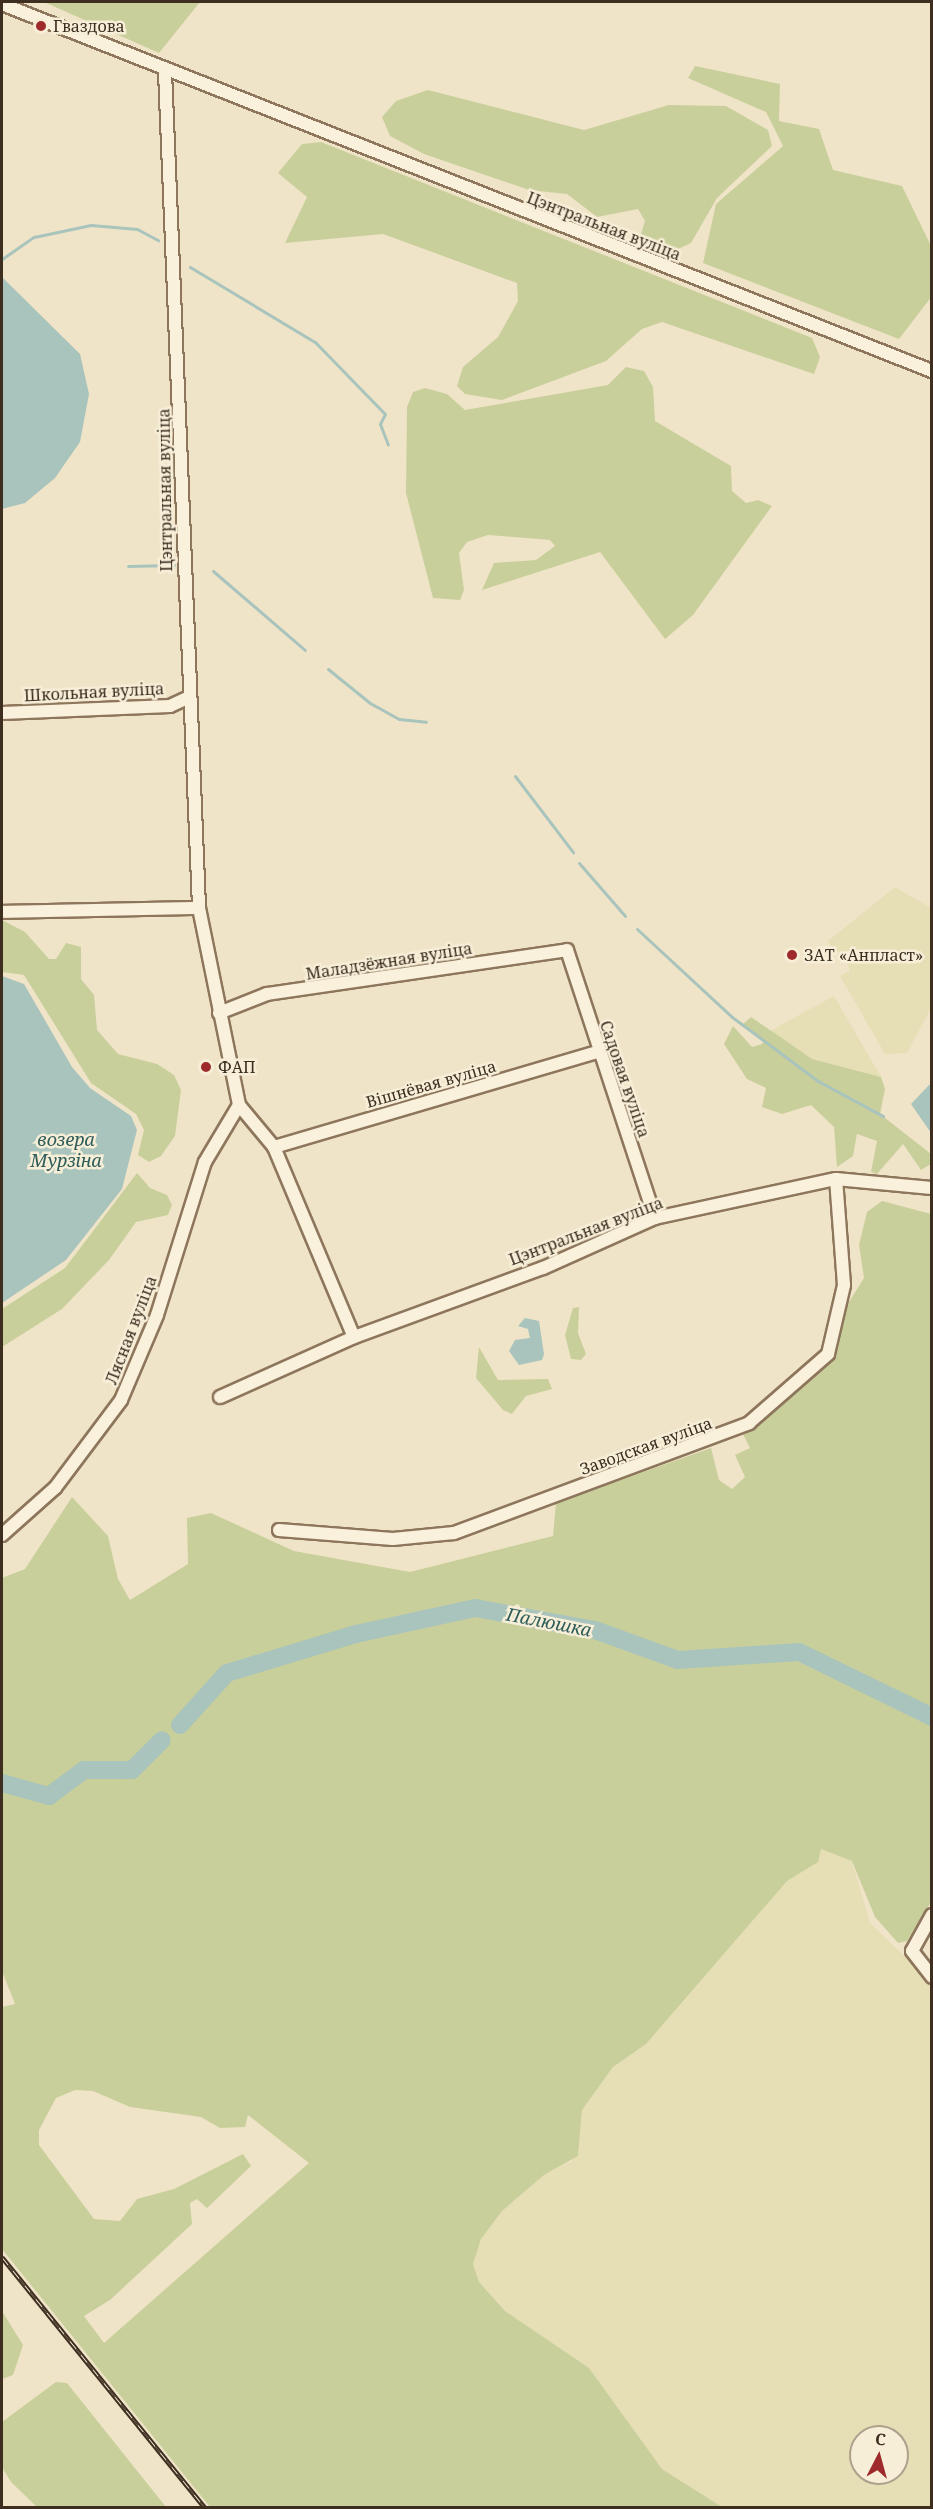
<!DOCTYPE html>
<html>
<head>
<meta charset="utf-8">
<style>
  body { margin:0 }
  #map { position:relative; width:933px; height:2509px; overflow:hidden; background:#f0e4c8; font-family:"Noto Serif",serif }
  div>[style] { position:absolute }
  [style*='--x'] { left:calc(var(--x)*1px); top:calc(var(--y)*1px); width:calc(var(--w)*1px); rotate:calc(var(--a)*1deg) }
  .farmland>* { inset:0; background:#e6deb5 }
  .green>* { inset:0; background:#c9cf9b }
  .water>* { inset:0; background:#a9c4bc }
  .stream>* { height:3px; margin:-1.5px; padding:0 1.5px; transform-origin:1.5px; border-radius:1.5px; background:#a9c4bc }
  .river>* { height:18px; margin:-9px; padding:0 9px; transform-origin:9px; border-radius:9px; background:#a9c4bc }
  .roads { filter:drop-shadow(2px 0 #8d765c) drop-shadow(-2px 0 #8d765c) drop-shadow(0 2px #8d765c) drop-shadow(0 -2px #8d765c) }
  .minor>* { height:12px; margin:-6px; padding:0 6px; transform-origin:6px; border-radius:6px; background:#faf1dc }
  .rail>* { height:5px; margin-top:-2.5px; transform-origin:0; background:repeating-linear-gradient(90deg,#f7eed8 0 9px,#3d2e20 0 18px); box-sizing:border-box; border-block:2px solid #3d2e20 }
  .dots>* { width:16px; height:16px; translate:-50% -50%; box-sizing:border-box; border:3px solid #f7eed8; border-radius:50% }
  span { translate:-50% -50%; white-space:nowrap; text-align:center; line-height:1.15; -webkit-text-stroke:5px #f7eed8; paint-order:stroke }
  .poi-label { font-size:16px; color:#3d2e20 }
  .left { translate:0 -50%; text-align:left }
  .street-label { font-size:16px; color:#3d2e20 }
  .water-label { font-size:18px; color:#2f5d5a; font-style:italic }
  .frame { position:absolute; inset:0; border:3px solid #3d2e20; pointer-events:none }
  .north { position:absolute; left:849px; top:2425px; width:60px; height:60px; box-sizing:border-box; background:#f7eed8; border:2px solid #ada18e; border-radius:50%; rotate:6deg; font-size:16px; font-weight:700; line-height:24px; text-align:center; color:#3d2e20 }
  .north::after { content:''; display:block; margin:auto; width:21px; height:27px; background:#9e2a2b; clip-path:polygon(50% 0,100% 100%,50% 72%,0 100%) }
</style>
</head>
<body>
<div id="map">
  <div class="farmland">
    <i style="clip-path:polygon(895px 887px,931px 908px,931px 1008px,907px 1053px,885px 1054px,840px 976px,850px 971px,841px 951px,835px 953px,828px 941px)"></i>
    <i style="clip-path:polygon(834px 996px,881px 1077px,812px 1059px,770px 1031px)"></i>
    <i style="clip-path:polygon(evenodd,821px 1849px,852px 1861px,870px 1923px,931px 1982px,931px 2507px,722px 2507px,662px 2469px,589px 2368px,505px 2311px,479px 2282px,473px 2264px,481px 2239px,502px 2211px,544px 2175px,572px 2161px,579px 2149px,582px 2110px,613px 2067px,646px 2044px,787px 1881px,818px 1862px,821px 1849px,861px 2437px,897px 2437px,897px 2473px,861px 2473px,861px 2437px)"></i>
  </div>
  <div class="green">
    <i style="clip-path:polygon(44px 2px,200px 2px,159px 53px)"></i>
    <i style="clip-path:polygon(695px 66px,780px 84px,779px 121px,819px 129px,833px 170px,902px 186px,931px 246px,932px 296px,899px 339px,703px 263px,716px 204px,783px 146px,766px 112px,688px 78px)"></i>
    <i style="clip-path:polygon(428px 90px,584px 130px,669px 105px,726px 106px,768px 130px,772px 146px,717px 198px,691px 243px,672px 252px,651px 246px,641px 234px,645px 221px,638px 209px,597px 217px,567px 194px,529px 190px,424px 154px,390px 136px,382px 117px,396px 101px)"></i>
    <i style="clip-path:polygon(321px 142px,812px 338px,820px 357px,814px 374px,662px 322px,642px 329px,606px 361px,502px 400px,465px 394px,457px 386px,463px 367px,498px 337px,518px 301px,517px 283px,383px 234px,285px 243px,307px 197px,278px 173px,302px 144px)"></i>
    <i style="clip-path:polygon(626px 367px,644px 371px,653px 387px,655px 421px,731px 466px,732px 491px,746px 503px,758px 500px,772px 506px,693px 615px,665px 639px,600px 552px,482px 590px,494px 563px,536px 560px,555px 546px,550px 540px,488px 535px,467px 542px,459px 553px,464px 590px,460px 600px,433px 598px,406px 493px,407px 407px,413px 392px,425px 388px,447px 394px,465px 410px,608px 385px)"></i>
    <i style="clip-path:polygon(2px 920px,25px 932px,49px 959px,56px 959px,66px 943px,81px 947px,81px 979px,94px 995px,97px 1030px,118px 1054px,157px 1064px,174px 1075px,181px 1090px,175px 1136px,161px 1156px,149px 1162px,138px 1155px,144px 1130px,136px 1114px,91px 1083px,24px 975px,2px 972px)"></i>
    <i style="clip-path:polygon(751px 1017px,812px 1059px,881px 1077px,885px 1089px,880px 1114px,931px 1154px,931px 1164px,921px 1170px,903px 1144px,877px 1174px,871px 1172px,877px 1141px,857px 1134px,853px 1156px,837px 1167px,834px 1127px,811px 1105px,782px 1114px,762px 1107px,766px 1088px,747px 1079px,724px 1044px,733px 1026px,752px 1047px,762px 1044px,764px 1040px,742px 1025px)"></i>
    <i style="clip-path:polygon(137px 1173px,150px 1188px,167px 1195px,172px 1205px,168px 1215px,136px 1222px,109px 1260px,62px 1309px,2px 1347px,2px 1309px,65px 1268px)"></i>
    <i style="clip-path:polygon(evenodd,882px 1201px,931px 1214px,931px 1902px,907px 1941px,898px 1943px,875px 1917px,852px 1861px,821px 1849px,818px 1862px,787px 1881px,646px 2044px,613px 2067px,582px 2110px,578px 2156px,544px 2175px,502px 2211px,481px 2239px,473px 2264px,479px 2282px,505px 2311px,589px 2368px,662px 2469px,722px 2507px,210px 2507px,2px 2249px,2px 2007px,15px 2004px,2px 1971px,2px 1578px,25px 1569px,72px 1497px,108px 1536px,118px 1579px,130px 1600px,188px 1564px,187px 1518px,211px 1513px,294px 1551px,410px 1572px,553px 1536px,556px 1503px,711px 1448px,719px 1480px,732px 1489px,745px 1477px,735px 1455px,750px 1448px,743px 1434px,832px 1356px,844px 1310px,864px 1278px,859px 1245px,867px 1212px,882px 1201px,75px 2090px,93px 2091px,130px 2107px,201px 2117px,220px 2128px,245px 2127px,248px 2115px,309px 2163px,104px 2343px,84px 2316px,110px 2300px,192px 2224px,190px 2203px,197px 2199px,207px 2208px,251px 2166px,243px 2154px,174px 2189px,137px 2199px,120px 2221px,94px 2219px,39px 2145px,39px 2130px,56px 2098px,75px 2090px)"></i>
    <i style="clip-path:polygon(579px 1307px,578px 1333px,586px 1354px,581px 1360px,571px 1359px,565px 1335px,573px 1308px)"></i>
    <i style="clip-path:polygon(479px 1347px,498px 1380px,548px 1379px,552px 1389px,526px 1396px,512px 1414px,503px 1410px,476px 1378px)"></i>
    <i style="clip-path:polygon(2px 2311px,23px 2345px,13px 2375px,2px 2379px)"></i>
    <i style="clip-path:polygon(56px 2382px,67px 2383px,166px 2507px,37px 2507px,11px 2482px,2px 2467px,2px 2422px)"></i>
  </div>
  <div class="water">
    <i style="clip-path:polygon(2px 277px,80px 354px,89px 394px,80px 442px,55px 478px,25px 503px,2px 509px)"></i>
    <i style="clip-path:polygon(2px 976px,24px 984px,72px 1067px,90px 1088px,131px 1116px,137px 1130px,122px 1189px,66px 1260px,2px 1303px)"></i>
    <i style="clip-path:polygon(931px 1083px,931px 1133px,911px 1104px)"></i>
    <i style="clip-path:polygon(525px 1318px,539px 1321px,544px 1354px,542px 1360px,519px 1365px,509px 1351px,515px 1340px,530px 1338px,528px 1329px,518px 1326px)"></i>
  </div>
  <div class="stream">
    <i style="--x:2;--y:259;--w:39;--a:-35"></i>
    <i style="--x:34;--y:237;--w:58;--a:-11.9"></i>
    <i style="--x:91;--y:225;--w:46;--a:5"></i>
    <i style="--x:137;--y:229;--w:24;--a:28"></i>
    <i style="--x:190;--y:267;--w:146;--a:31"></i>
    <i style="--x:315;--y:342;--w:100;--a:45.8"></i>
    <i style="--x:385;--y:414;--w:11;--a:117"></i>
    <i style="--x:380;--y:424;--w:22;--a:69"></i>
    <i style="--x:128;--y:566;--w:46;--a:-1.2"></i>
    <i style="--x:213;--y:571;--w:121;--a:40.7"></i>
    <i style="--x:328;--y:669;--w:54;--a:39"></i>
    <i style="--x:370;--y:703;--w:33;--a:29"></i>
    <i style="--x:399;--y:719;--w:27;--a:6"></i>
    <i style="--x:515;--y:776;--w:96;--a:52.7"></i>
    <i style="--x:579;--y:863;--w:70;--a:49"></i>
    <i style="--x:637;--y:929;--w:129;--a:42.8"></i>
    <i style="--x:732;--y:1017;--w:107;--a:36.7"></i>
    <i style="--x:818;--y:1081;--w:74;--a:28.3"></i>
  </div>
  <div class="river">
    <i style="--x:180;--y:1725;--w:70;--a:-47.9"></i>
    <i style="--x:227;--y:1673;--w:135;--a:-16.8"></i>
    <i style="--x:356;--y:1634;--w:122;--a:-12.3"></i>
    <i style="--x:475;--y:1608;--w:122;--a:10.4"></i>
    <i style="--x:595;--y:1630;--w:88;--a:19.9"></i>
    <i style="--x:678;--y:1660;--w:121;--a:-3.8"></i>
    <i style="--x:799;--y:1652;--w:148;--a:26"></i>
    <i style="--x:2;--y:1783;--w:49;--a:15.5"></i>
    <i style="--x:49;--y:1796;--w:44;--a:-36.6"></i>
    <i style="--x:84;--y:1770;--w:48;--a:0"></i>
    <i style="--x:132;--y:1770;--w:42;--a:-45"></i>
  </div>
  <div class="roads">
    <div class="minor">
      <i style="--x:2;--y:4;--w:1000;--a:21.54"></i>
      <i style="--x:165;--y:71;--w:838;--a:87.67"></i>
      <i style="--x:199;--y:908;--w:201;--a:78.5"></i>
      <i style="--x:239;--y:1105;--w:55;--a:50.2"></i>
      <i style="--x:274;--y:1147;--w:206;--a:67.2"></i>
      <i style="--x:354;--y:1337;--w:201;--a:-20.1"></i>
      <i style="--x:543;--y:1268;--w:123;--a:-24.1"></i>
      <i style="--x:655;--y:1218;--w:185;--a:-12.2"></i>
      <i style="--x:836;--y:1179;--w:96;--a:5.4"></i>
      <i style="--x:2;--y:713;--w:168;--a:-2.4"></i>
      <i style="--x:170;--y:706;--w:19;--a:-25"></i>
      <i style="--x:2;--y:912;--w:197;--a:-1.2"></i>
      <i style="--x:219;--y:1013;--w:52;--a:-21.6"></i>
      <i style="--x:267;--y:994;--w:303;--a:-8.3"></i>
      <i style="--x:567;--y:950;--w:282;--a:71.8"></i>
      <i style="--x:274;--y:1147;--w:337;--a:-16.4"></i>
      <i style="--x:220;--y:1397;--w:147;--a:-24.1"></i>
      <i style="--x:279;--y:1530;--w:114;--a:4.5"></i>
      <i style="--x:393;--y:1539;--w:61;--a:-5.6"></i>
      <i style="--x:454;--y:1533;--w:315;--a:-20.4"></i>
      <i style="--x:749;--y:1423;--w:105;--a:-41.1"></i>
      <i style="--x:828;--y:1354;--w:71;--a:-76.9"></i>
      <i style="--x:844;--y:1285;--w:106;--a:-94.3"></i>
      <i style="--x:2;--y:1535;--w:71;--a:-41.6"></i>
      <i style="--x:55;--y:1488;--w:110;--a:-53.1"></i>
      <i style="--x:121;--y:1400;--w:92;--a:-67"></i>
      <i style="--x:157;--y:1315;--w:160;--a:-72.6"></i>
      <i style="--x:205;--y:1162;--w:66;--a:-59.2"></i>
      <i style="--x:932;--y:1915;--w:41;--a:119.1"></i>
      <i style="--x:912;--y:1951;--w:33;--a:52"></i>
    </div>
  </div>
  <div class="rail">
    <i style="--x:2;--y:2257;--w:323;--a:51"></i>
  </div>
  <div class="dots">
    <i style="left:41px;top:26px;background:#9e2a2b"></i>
    <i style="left:792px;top:955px;background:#9e2a2b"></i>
    <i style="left:206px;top:1067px;background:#9e2a2b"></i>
  </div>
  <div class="poi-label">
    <span class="left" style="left:53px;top:26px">Гваздова</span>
    <span class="left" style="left:804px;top:955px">ЗАТ «Анпласт»</span>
    <span class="left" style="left:218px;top:1067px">ФАП</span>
  </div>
  <div class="street-label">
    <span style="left:604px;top:226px;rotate:21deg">Цэнтральная вуліца</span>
    <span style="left:165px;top:490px;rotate:-91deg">Цэнтральная вуліца</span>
    <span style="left:94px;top:692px;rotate:-3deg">Школьная вуліца</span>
    <span style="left:389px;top:961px;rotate:-9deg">Маладзёжная вуліца</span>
    <span style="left:625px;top:1079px;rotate:71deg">Садовая вуліца</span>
    <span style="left:431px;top:1084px;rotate:-16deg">Вішнёвая вуліца</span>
    <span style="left:586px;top:1231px;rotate:-21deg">Цэнтральная вуліца</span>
    <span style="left:131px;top:1330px;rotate:-69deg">Лясная вуліца</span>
    <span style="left:646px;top:1446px;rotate:-20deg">Заводская вуліца</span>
  </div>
  <div class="water-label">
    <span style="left:66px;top:1150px">возера<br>Мурзіна</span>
    <span style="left:549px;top:1622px;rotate:11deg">Палюшка</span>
  </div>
  <div class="frame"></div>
  <div class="north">С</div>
</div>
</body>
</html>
